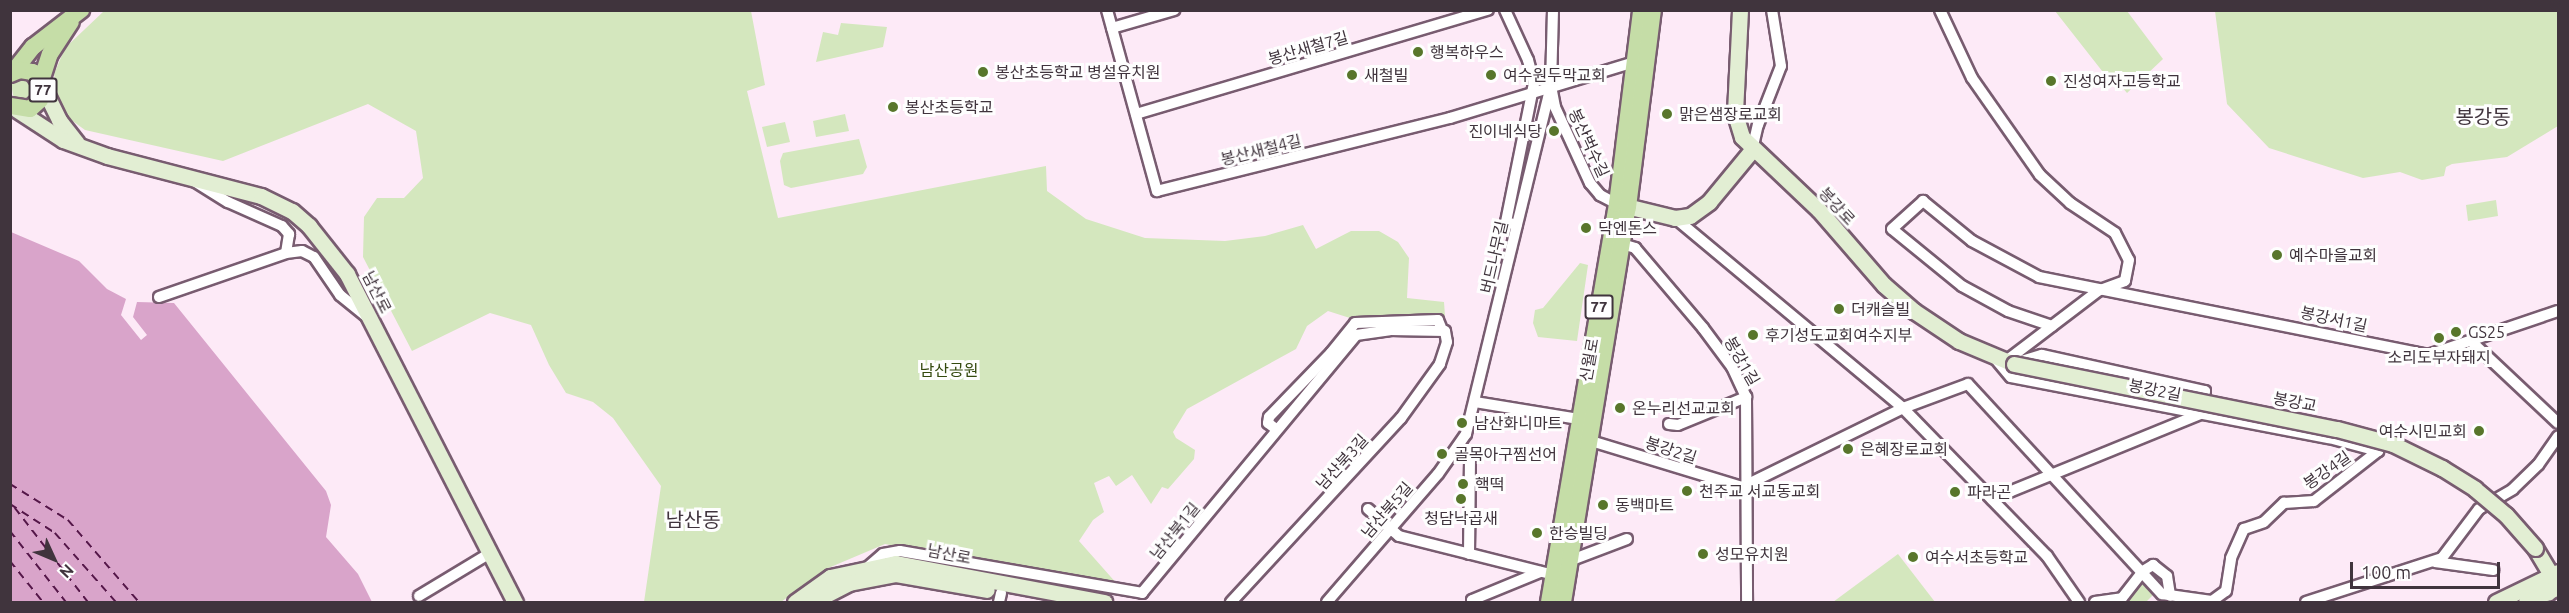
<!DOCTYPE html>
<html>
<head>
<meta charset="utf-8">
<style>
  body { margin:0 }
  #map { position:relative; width:2569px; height:613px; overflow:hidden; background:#fdeaf7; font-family:Ubuntu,"Noto Sans KR",sans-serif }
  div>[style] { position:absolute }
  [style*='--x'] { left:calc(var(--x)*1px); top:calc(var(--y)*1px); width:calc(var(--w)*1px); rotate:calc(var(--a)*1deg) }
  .green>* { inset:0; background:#d4e7be }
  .water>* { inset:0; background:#d9a4ca }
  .ferry>* { height:1.5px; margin-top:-0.75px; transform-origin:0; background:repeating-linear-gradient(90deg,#541648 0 8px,transparent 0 14px) }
  .roads { filter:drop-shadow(2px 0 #785c70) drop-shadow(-2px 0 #785c70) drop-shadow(0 2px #785c70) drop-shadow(0 -2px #785c70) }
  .street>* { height:10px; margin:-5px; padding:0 5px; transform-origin:5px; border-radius:5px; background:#fff }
  .secondary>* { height:15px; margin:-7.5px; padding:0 7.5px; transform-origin:7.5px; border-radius:7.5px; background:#e2eed3 }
  .primary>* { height:16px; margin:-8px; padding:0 8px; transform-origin:8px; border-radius:8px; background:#c5dda7 }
  .bridges { filter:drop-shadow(2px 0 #785c70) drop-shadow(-2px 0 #785c70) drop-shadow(0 2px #785c70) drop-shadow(0 -2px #785c70) }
  .secondary-bridge>* { height:15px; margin:-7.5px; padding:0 7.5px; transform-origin:7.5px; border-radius:7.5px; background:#e2eed3 }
  .dots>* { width:16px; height:16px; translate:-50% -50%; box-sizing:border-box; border:3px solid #fefefe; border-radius:50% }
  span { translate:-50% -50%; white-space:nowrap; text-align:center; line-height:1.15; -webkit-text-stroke:6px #fefefe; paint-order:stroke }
  .shield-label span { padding:2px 4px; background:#fefefe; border:2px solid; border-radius:4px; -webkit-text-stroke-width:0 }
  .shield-label { font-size:15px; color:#40343d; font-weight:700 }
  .street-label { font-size:16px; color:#40343d }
  .poi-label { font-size:16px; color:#40343d }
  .left { translate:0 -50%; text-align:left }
  .right { translate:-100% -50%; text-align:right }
  .park-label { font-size:16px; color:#344a0e }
  .quarter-label { font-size:20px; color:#40343d }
  .frame { position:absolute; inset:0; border:12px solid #40343d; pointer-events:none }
  .north { position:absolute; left:24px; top:529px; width:60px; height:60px; -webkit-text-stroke:4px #fefefe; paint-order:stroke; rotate:134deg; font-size:16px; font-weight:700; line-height:24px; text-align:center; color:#40343d }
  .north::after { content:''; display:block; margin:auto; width:21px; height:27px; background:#40343d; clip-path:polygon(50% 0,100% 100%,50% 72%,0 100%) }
  .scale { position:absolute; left:2350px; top:562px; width:150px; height:27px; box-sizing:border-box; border:3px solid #40343d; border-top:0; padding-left:8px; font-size:18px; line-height:21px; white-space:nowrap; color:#40343d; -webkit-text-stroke:4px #fefefe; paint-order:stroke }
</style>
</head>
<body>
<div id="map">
  <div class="green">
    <i style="clip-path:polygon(104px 11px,751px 11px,765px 85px,747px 91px,778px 218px,1046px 166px,1047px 191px,1086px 219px,1145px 238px,1225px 241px,1265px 236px,1303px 225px,1316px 249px,1351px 231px,1379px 231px,1398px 242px,1409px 258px,1407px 298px,1444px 302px,1445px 316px,1353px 319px,1328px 311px,1307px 326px,1296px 349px,1187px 409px,1173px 432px,1176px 438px,1195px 450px,1194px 459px,1168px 489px,1162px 487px,1151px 504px,1132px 475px,1116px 486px,1109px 476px,1094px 483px,1104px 512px,1093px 520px,1079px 541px,1118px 585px,885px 544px,826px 569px,781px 602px,644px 602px,661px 486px,613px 418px,593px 402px,566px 393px,549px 365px,531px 325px,490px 313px,412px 351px,363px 257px,364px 217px,377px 198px,404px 198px,423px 178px,416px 131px,368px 104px,223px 161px,85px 130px,67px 117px,59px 101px,54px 74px,65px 48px)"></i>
    <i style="clip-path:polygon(2055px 11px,2127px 11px,2163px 59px,2127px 93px,2117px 81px,2106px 76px)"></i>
    <i style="clip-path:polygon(2215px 11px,2558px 11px,2558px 126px,2507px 157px,2452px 164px,2446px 167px,2444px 176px,2422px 180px,2400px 172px,2363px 178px,2269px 148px,2227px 104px)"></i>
    <i style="clip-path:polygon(841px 23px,887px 27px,883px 47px,816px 62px,823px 32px,838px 35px)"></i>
    <i style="clip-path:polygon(25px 76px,37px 87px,32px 101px,14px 101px,11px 83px)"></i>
    <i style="clip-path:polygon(845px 114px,849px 131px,816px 137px,813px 121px)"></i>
    <i style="clip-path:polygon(785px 122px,790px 142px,767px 147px,762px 127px)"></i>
    <i style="clip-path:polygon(859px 139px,867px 167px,863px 174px,791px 188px,784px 185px,780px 161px,783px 153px)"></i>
    <i style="clip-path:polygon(2496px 200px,2498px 216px,2468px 221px,2466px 205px)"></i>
    <i style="clip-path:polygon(1580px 263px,1588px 265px,1577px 341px,1538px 337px,1533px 323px,1535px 310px,1543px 308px)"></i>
    <i style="clip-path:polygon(1898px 554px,1935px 602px,1833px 602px)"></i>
    <i style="clip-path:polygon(2141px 582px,2156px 592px,2146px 602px,2123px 602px)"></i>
  </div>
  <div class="water">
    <i style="clip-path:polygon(11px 232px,79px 261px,107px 289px,126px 299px,121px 315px,141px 340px,147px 335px,133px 317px,137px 302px,174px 303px,326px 491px,331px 505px,326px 537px,358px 574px,372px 602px,11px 602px)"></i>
  </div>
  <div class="ferry">
    <i style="--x:10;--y:484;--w:68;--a:31.8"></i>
    <i style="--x:68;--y:520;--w:108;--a:49.1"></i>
    <i style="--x:10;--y:504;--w:54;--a:32.8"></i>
    <i style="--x:55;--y:533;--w:92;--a:48.5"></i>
    <i style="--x:15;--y:508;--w:119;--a:52.2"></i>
    <i style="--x:10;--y:531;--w:90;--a:51.7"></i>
    <i style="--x:10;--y:561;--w:53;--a:51.2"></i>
  </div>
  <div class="roads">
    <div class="street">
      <i style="--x:1107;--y:10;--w:188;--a:74.6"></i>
      <i style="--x:1157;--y:191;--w:302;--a:-14"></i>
      <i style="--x:1450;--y:118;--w:192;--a:-16.9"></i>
      <i style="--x:1505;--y:10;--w:55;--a:65.3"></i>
      <i style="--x:1528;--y:60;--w:24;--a:75"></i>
      <i style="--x:1534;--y:83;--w:142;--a:101.4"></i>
      <i style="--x:1506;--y:222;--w:11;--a:15"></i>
      <i style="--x:1553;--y:10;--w:76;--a:91.5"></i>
      <i style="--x:1551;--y:86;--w:21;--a:79"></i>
      <i style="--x:1555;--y:107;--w:84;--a:65.3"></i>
      <i style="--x:1590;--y:183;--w:16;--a:50"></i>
      <i style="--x:1600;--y:195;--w:19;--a:28"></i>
      <i style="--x:1940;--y:10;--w:75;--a:64.8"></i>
      <i style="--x:1972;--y:78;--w:118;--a:55"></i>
      <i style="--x:2040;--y:175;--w:41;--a:43"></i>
      <i style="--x:2070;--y:203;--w:54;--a:33.7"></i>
      <i style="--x:2115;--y:233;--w:30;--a:63"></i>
      <i style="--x:2129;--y:260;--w:21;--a:101"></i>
      <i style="--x:2125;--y:281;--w:29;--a:160"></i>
      <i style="--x:2098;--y:291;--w:116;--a:142.7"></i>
      <i style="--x:1112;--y:28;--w:65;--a:-16.2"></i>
      <i style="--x:1136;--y:114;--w:367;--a:-16.5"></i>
      <i style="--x:1752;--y:150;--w:26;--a:-77"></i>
      <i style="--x:1758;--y:125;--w:63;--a:-68.7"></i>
      <i style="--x:1781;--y:66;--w:57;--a:-99.1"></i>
      <i style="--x:194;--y:181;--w:40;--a:32"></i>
      <i style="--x:228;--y:202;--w:59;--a:24"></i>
      <i style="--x:282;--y:226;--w:11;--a:49"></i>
      <i style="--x:289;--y:234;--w:19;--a:99"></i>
      <i style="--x:1675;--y:218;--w:297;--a:39.8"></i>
      <i style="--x:1903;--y:408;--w:206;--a:45.8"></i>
      <i style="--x:2047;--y:556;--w:56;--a:55.2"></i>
      <i style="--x:1622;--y:244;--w:14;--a:17"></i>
      <i style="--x:1635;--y:248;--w:105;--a:49.6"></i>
      <i style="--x:1703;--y:328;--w:49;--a:53.4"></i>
      <i style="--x:1732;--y:367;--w:33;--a:65"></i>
      <i style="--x:1746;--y:397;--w:205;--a:89.7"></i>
      <i style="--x:159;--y:297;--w:134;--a:-19.1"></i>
      <i style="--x:286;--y:253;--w:16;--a:-7"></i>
      <i style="--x:302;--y:251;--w:13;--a:27"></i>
      <i style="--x:314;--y:257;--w:46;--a:55.6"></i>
      <i style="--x:340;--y:295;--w:35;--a:39"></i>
      <i style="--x:2052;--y:326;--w:46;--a:-161.2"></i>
      <i style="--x:2008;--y:311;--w:52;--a:-151.5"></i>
      <i style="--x:1962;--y:286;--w:90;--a:-140.8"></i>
      <i style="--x:1892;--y:229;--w:42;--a:-42.1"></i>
      <i style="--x:1923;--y:201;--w:63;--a:39.2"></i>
      <i style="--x:1972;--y:241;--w:76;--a:28.2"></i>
      <i style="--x:2039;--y:277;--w:397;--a:11.3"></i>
      <i style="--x:2428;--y:355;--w:137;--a:-18.7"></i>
      <i style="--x:2472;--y:342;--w:118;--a:43.3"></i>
      <i style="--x:1994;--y:357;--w:26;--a:50"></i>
      <i style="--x:2011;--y:377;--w:324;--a:10.9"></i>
      <i style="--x:2329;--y:438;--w:51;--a:14.9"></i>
      <i style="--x:2015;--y:363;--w:28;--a:-17"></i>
      <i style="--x:2042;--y:355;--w:167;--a:12.5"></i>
      <i style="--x:2205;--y:391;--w:17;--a:103"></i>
      <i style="--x:1475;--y:402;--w:105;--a:9.3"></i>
      <i style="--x:1669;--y:424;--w:9;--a:6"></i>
      <i style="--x:1678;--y:425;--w:74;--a:-22.4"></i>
      <i style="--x:1276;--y:429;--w:10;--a:-143"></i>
      <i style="--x:1268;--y:423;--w:6;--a:-81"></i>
      <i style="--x:1269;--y:417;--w:89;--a:-45.9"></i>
      <i style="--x:1331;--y:353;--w:38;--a:-51"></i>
      <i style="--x:1355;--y:323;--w:83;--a:-2.1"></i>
      <i style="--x:1438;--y:320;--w:11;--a:68"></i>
      <i style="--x:1591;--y:441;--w:158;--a:16.9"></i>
      <i style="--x:1742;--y:487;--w:179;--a:-26.1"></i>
      <i style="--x:1903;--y:408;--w:69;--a:-20.3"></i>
      <i style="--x:1968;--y:384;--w:286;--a:47.3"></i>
      <i style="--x:2162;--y:594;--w:50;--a:8"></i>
      <i style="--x:2212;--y:601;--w:17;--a:-36"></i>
      <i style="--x:2226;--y:591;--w:33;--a:-81"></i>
      <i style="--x:2231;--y:558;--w:32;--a:-66"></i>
      <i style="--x:2244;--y:529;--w:21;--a:-19"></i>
      <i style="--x:2264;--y:522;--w:28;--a:-44"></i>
      <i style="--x:2284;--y:503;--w:30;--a:-4"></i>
      <i style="--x:2314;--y:501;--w:81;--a:-38"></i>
      <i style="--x:1460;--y:445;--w:17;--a:54"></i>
      <i style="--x:1470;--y:459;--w:95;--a:90.6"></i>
      <i style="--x:1992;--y:499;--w:225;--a:-22.2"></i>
      <i style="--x:1368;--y:509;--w:41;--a:41.1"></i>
      <i style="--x:1399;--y:536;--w:160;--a:14.1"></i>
      <i style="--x:1569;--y:561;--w:62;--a:-20.8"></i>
      <i style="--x:2435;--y:562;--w:59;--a:7.9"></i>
      <i style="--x:869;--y:566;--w:18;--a:-41"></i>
      <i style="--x:883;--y:554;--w:17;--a:-10"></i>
      <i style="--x:900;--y:551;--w:246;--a:9.8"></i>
      <i style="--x:1142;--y:593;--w:335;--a:-50.3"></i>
      <i style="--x:1356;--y:335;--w:34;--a:-8"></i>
      <i style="--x:1390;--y:330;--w:55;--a:1"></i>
      <i style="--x:1445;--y:331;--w:11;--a:80"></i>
      <i style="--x:1447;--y:342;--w:23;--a:108"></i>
      <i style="--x:1440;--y:364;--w:67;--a:125.8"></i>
      <i style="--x:1401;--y:418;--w:251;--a:132.7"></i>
      <i style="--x:419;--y:596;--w:83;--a:-31.2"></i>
      <i style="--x:999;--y:602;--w:9;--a:-77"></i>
      <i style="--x:1327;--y:602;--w:169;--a:-49.1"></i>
      <i style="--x:1438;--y:474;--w:49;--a:-55"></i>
      <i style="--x:1466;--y:434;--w:358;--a:-76.3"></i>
      <i style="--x:1473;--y:602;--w:2;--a:-117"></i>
      <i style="--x:1472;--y:600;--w:74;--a:-22.4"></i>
      <i style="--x:2095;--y:602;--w:27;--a:-8"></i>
      <i style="--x:2122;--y:598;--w:34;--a:-52"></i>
      <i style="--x:2143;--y:571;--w:12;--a:-31"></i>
      <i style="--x:2153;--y:565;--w:18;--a:38"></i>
      <i style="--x:2167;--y:576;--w:20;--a:81"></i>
      <i style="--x:2306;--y:602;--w:143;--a:-17.9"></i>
      <i style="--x:2442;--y:558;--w:61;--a:-52.9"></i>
      <i style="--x:2479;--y:509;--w:39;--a:-30"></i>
      <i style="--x:2513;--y:489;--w:35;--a:-44"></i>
      <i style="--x:2538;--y:465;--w:35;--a:-55"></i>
    </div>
    <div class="secondary">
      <i style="--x:1740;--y:10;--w:104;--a:92.8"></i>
      <i style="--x:1735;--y:114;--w:24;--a:73"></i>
      <i style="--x:1742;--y:137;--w:106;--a:43.5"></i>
      <i style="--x:1819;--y:210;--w:99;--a:49.1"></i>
      <i style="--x:1884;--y:285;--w:40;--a:41"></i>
      <i style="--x:1914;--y:311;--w:54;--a:33.7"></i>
      <i style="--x:1959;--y:341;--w:60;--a:22.7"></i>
      <i style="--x:43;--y:87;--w:37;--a:64"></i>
      <i style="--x:59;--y:120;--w:29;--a:52"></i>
      <i style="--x:17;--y:110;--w:55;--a:33.1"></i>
      <i style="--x:63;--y:140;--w:47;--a:20"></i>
      <i style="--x:107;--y:156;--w:159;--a:14.6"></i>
      <i style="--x:261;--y:196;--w:34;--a:26"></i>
      <i style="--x:292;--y:211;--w:23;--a:41"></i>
      <i style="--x:309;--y:226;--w:61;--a:51.6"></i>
      <i style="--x:347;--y:274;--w:369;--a:62.9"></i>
      <i style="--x:1618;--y:204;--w:59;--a:13.8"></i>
      <i style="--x:1675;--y:218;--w:15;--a:-8"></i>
      <i style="--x:1690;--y:216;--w:24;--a:-36"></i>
      <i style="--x:1709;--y:202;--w:67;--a:-50.4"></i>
      <i style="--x:2535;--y:548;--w:33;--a:59"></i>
      <i style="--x:2552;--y:576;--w:17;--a:103"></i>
      <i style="--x:795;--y:602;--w:43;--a:-35.5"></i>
      <i style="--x:830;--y:577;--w:67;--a:-12"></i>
      <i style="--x:896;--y:563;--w:212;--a:10.6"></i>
      <i style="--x:812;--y:602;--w:42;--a:-27.2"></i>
      <i style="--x:849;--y:583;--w:48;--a:-10.8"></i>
      <i style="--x:896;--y:574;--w:92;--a:10"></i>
      <i style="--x:2496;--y:602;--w:69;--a:-25.8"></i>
      <i style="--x:2526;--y:602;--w:33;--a:-25"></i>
    </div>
    <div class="primary">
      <i style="--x:14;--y:71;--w:31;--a:-52"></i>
      <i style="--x:33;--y:47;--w:61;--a:-37.6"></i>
      <i style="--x:10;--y:74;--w:11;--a:-22"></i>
      <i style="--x:20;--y:70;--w:13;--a:9"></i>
      <i style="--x:33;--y:72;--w:18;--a:56"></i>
      <i style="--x:43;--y:87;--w:13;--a:103"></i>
      <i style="--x:40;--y:100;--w:13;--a:138"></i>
      <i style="--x:30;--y:109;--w:20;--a:-171"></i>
      <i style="--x:41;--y:81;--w:28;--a:-72"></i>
      <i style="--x:50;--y:54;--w:38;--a:-57"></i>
      <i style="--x:1549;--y:602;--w:404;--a:-80.3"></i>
      <i style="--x:1617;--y:204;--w:195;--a:-82.9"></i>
      <i style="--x:1563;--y:602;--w:400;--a:-80.7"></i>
      <i style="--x:1628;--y:207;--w:199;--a:-82.8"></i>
    </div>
  </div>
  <div class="bridges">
    <div class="secondary-bridge">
      <i style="--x:2014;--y:364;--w:329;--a:11.4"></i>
      <i style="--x:2337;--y:429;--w:58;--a:15"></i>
      <i style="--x:2393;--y:444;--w:55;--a:26.1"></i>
      <i style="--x:2442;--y:468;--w:39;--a:32"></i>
      <i style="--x:2475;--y:489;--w:40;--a:40"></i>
      <i style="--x:2506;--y:515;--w:44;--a:48.7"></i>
    </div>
  </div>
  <div class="dots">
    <i style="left:1418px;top:52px;background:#58762b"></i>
    <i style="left:983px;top:72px;background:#58762b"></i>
    <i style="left:1352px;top:75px;background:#58762b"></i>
    <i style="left:1491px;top:75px;background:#58762b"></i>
    <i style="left:2051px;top:81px;background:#58762b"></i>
    <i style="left:893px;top:107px;background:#58762b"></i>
    <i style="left:1667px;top:114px;background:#58762b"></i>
    <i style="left:1554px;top:131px;background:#58762b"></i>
    <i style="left:1586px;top:228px;background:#58762b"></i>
    <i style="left:2277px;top:255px;background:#58762b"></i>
    <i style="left:1839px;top:309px;background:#58762b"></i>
    <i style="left:2456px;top:332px;background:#58762b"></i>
    <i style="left:1753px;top:335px;background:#58762b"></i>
    <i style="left:2439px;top:338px;background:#58762b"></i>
    <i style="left:1620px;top:408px;background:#58762b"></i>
    <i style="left:1462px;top:423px;background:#58762b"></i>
    <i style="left:2479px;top:431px;background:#58762b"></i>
    <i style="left:1848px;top:449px;background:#58762b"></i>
    <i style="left:1442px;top:454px;background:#58762b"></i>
    <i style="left:1463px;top:484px;background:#58762b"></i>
    <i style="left:1687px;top:491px;background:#58762b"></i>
    <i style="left:1955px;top:492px;background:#58762b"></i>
    <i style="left:1461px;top:499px;background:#58762b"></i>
    <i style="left:1603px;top:505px;background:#58762b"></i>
    <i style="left:1537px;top:533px;background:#58762b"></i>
    <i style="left:1703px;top:554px;background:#58762b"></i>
    <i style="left:1913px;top:557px;background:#58762b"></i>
  </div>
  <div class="shield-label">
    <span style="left:43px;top:90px">77</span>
    <span style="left:1599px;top:307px">77</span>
  </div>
  <div class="street-label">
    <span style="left:1308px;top:48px;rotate:-16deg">봉산새철7길</span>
    <span style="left:1589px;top:143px;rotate:65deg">봉산벅수길</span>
    <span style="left:1261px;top:150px;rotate:-14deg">봉산새철4길</span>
    <span style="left:1837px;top:206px;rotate:47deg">봉강로</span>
    <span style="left:1494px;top:257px;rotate:-77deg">버드나무길</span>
    <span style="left:377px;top:292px;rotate:63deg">남산로</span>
    <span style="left:2334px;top:319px;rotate:12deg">봉강서1길</span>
    <span style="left:1589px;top:360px;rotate:-80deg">신월로</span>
    <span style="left:1742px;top:361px;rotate:60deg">봉강1길</span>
    <span style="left:2155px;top:390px;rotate:11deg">봉강2길</span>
    <span style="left:2295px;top:402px;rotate:11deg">봉강교</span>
    <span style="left:1671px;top:450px;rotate:18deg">봉강2길</span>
    <span style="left:1342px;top:462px;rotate:-48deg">남산북3길</span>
    <span style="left:2327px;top:470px;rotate:-35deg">봉강4길</span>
    <span style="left:1387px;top:510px;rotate:-49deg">남산북5길</span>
    <span style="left:1175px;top:531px;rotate:-51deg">남산북1길</span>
    <span style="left:949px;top:554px;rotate:11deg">남산로</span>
  </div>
  <div class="poi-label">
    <span class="left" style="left:1430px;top:52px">행복하우스</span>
    <span class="left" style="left:995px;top:72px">봉산초등학교 병설유치원</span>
    <span class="left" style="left:1364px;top:75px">새철빌</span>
    <span class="left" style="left:1503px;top:75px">여수원두막교회</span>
    <span class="left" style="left:2063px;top:81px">진성여자고등학교</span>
    <span class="left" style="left:905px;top:107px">봉산초등학교</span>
    <span class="left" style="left:1679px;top:114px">맑은샘장로교회</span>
    <span class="right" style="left:1542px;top:131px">진이네식당</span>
    <span class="left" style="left:1598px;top:228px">닥엔돈스</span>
    <span class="left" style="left:2289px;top:255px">예수마을교회</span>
    <span class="left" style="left:1851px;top:309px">더캐슬빌</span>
    <span class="left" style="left:2468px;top:332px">GS25</span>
    <span class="left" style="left:1765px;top:335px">후기성도교회여수지부</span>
    <span style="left:2439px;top:357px">소리도부자돼지</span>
    <span class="left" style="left:1632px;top:408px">온누리선교교회</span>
    <span class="left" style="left:1474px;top:423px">남산화니마트</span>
    <span class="right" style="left:2467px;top:431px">여수시민교회</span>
    <span class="left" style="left:1860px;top:449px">은혜장로교회</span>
    <span class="left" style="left:1454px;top:454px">골목아구찜선어</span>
    <span class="left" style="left:1475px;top:484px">핵떡</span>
    <span class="left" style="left:1699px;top:491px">천주교 서교동교회</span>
    <span class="left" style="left:1967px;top:492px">파라곤</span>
    <span class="left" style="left:1615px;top:505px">동백마트</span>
    <span style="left:1461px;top:518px">청담낙곱새</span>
    <span class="left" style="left:1549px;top:533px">한승빌딩</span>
    <span class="left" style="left:1715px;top:554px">성모유치원</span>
    <span class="left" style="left:1925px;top:557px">여수서초등학교</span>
  </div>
  <div class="park-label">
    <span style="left:949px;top:370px">남산공원</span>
  </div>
  <div class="quarter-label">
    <span style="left:2483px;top:116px">봉강동</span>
    <span style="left:693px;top:519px">남산동</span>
  </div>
  <div class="frame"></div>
  <div class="north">N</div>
  <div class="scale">100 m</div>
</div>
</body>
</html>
